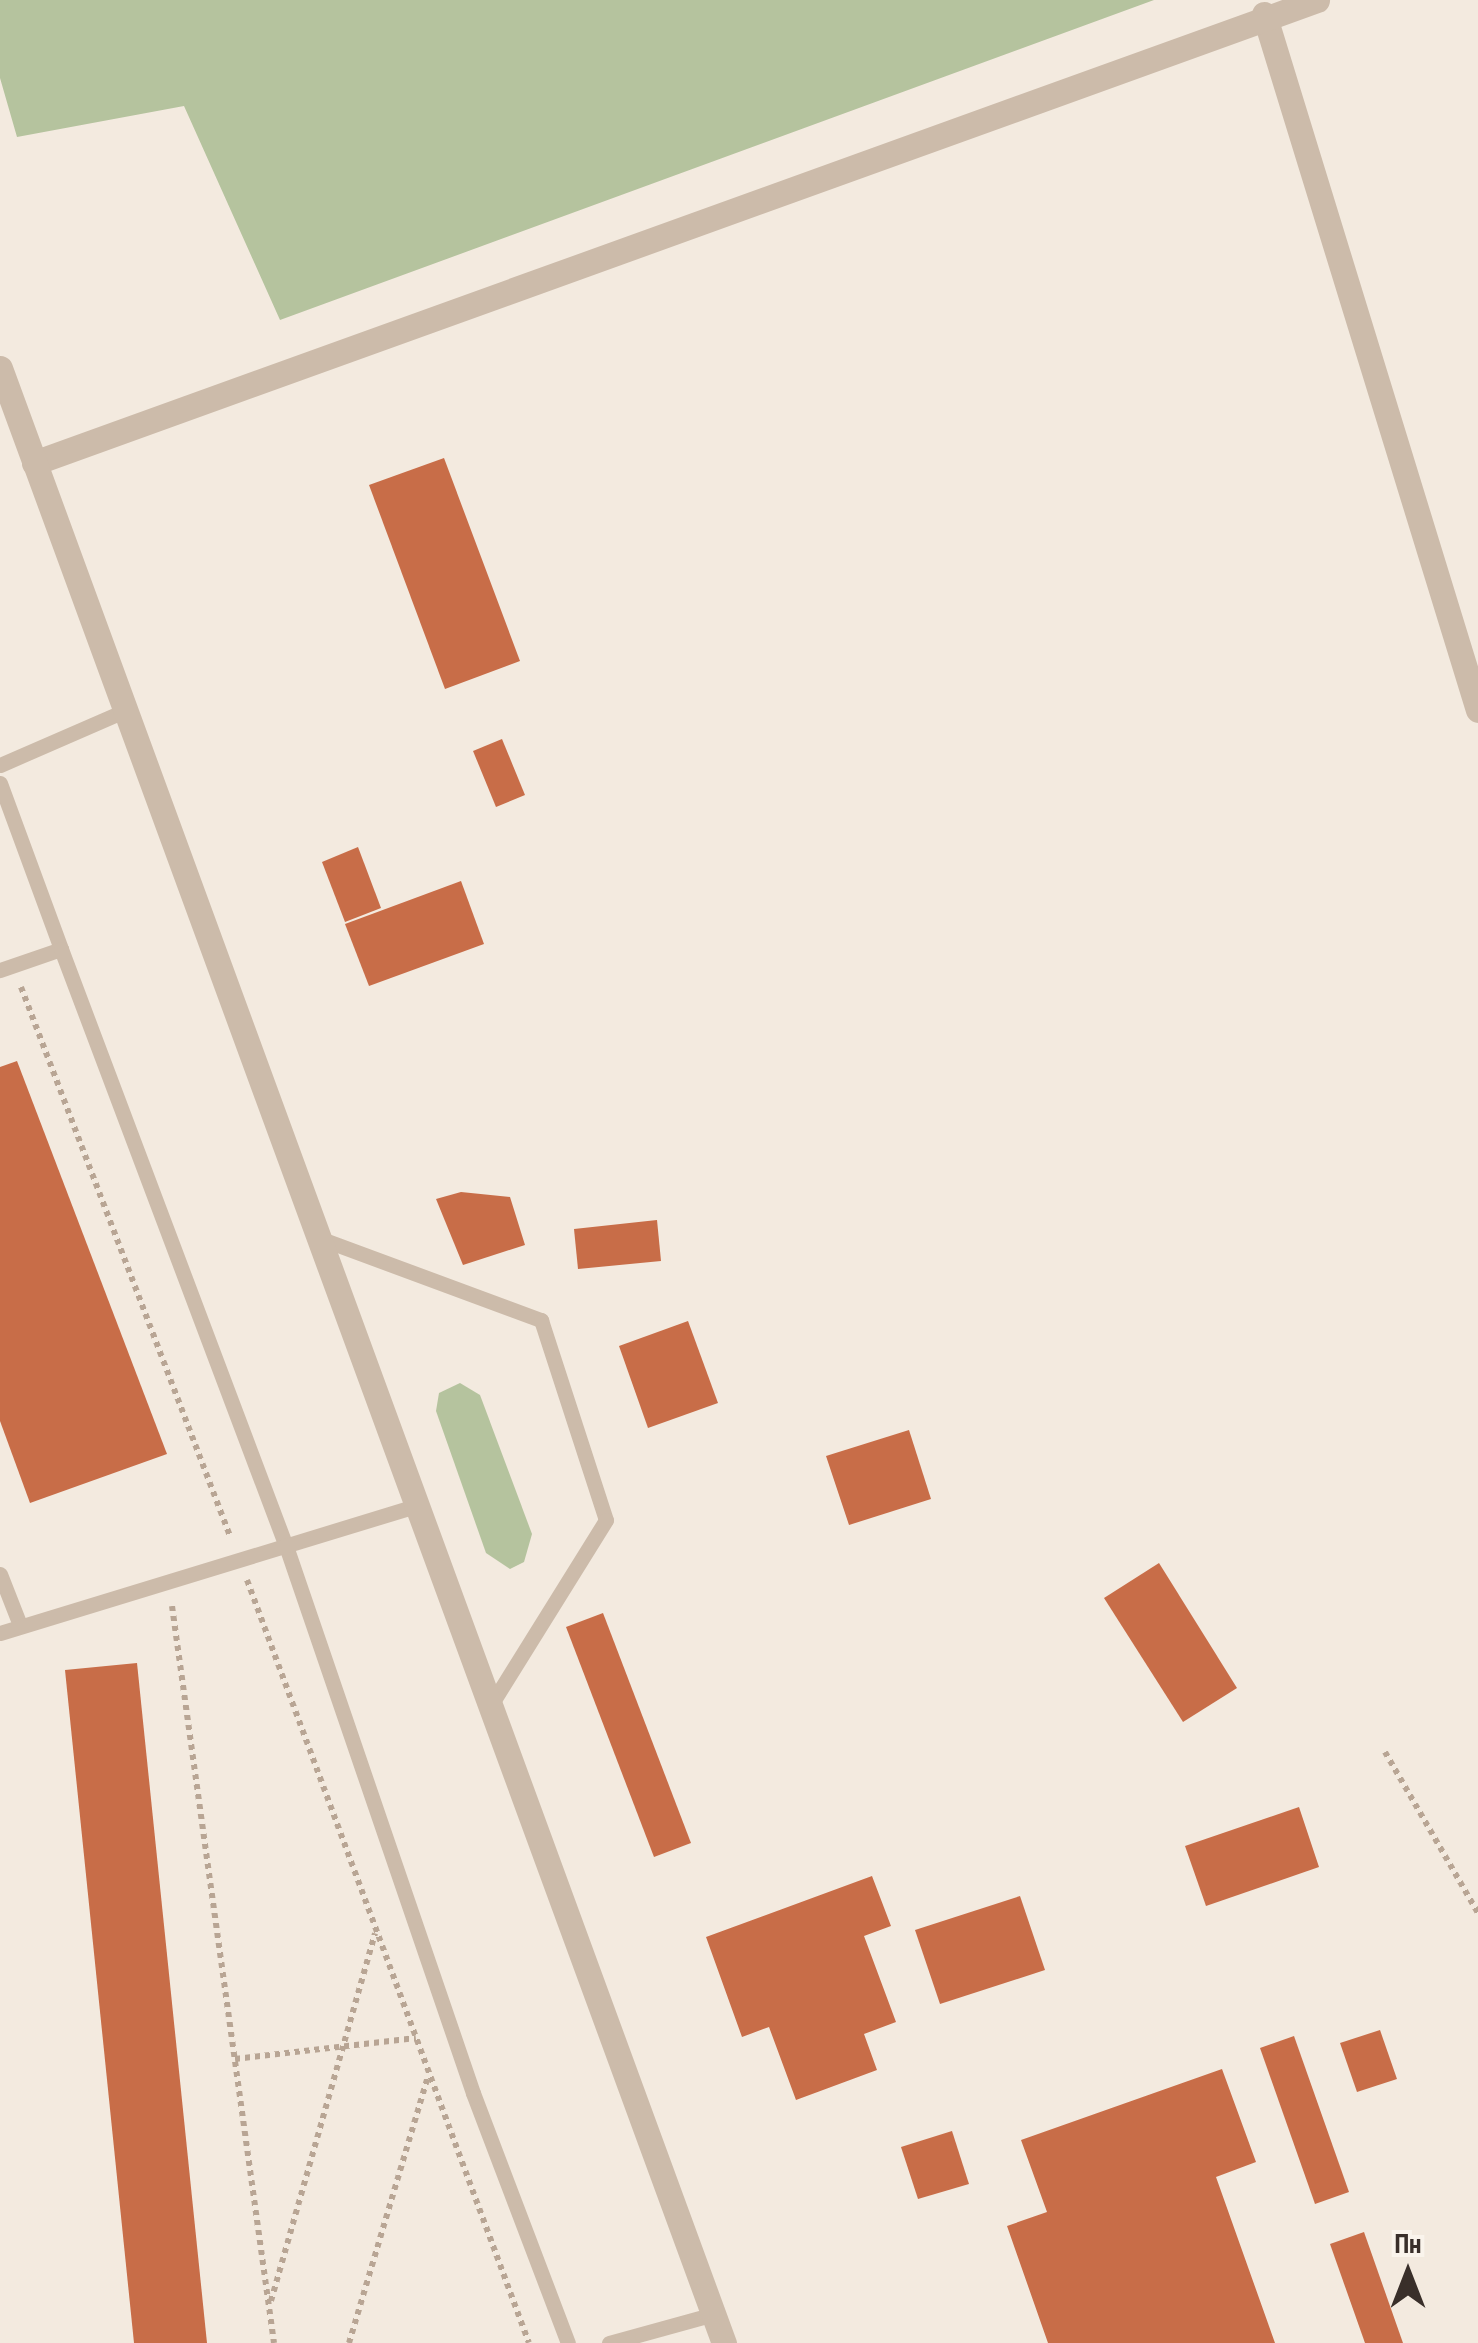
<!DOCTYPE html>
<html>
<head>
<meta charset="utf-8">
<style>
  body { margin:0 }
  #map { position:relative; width:1478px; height:2343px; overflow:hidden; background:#f3eadf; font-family:"PT Sans Narrow",sans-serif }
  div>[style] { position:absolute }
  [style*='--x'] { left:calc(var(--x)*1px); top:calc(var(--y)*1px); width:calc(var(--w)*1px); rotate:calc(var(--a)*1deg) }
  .green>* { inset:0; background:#b5c39e }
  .building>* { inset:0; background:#c86d48 }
  .path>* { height:6px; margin-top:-3px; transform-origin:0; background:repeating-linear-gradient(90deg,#b8a594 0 5px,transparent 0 10px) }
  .service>* { height:15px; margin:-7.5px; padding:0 7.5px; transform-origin:7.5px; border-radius:7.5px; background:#cba }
  .minor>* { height:25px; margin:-12.5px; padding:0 12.5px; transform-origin:12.5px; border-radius:12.5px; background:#cba }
  .tertiary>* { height:25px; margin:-12.5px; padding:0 12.5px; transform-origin:12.5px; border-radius:12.5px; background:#cba }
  span { translate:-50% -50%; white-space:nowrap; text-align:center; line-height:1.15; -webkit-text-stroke:9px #faf4ec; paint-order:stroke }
  .north { position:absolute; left:1358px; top:2223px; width:100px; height:100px; -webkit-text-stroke:8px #faf4ec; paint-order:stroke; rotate:0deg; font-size:28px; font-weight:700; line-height:40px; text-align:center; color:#392f2a }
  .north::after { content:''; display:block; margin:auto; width:35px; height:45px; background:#392f2a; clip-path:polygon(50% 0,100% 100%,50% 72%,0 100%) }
</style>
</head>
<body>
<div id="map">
  <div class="green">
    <i style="clip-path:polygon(0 0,1154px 0,280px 320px,184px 106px,17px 137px,0 78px)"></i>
    <i style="clip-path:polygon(460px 1383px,480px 1395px,532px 1534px,524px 1562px,510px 1569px,486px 1553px,436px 1411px,439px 1393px)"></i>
  </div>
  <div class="building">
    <i style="clip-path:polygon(444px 458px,520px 661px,445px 689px,369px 485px)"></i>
    <i style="clip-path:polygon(502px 739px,525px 795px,496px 807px,473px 751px)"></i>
    <i style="clip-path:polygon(358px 847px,381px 908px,345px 922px,322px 862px)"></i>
    <i style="clip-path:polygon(461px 881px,484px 944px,369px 986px,345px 924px)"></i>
    <i style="clip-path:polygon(17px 1061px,167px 1454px,30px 1503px,0 1421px,0 1067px)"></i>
    <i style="clip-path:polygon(461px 1192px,510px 1197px,525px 1245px,463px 1265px,436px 1199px)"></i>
    <i style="clip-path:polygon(657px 1220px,661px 1261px,578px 1269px,574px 1229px)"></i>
    <i style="clip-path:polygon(688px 1321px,718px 1403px,648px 1428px,619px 1346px)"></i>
    <i style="clip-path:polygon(909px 1430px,931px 1499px,849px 1525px,826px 1456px)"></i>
    <i style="clip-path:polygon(1159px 1563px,1237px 1688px,1183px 1722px,1104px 1598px)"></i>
    <i style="clip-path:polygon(603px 1613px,691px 1843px,654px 1857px,566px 1627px)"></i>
    <i style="clip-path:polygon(137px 1663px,207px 2343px,134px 2343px,65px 1670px)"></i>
    <i style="clip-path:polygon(1299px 1807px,1319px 1867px,1206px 1906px,1185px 1846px)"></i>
    <i style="clip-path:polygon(872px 1876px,891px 1926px,864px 1936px,896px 2022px,864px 2034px,877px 2070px,796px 2100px,769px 2027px,742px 2037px,706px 1937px)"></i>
    <i style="clip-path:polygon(1020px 1896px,1045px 1970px,940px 2004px,915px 1930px)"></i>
    <i style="clip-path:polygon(1380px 2030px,1397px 2079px,1357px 2092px,1340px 2043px)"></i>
    <i style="clip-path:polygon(1294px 2036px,1349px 2192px,1315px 2204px,1260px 2048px)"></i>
    <i style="clip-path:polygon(1222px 2069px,1256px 2162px,1216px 2177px,1275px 2343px,1048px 2343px,1007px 2226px,1047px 2212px,1021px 2140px)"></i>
    <i style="clip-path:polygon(952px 2131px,969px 2184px,918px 2199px,901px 2147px)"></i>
    <i style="clip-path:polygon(1364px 2232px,1403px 2343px,1365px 2343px,1330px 2244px)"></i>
  </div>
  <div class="path">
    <i style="--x:21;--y:987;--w:587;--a:69.16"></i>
    <i style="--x:247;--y:1580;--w:813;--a:69.72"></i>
    <i style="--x:172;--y:1606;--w:744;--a:82.12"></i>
    <i style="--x:1385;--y:1752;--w:186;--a:60"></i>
    <i style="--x:235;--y:2059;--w:182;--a:-6.6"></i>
    <i style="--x:271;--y:2301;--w:382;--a:-74.2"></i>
    <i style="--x:349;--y:2343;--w:278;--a:-73.5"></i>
  </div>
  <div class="service">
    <i style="--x:0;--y:765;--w:135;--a:-23.5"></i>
    <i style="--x:0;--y:783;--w:177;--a:69.8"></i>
    <i style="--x:61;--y:949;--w:65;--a:161"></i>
    <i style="--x:61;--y:949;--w:641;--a:69.36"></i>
    <i style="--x:287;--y:1549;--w:575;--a:71.12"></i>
    <i style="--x:473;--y:2093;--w:267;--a:69.2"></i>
    <i style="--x:319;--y:1238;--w:237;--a:20.3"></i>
    <i style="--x:541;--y:1320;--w:210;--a:72"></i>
    <i style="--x:606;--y:1520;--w:219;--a:121.9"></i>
    <i style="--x:0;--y:1574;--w:55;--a:68.6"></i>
    <i style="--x:0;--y:1633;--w:437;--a:-17"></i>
    <i style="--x:609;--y:2343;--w:109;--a:-15.4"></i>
  </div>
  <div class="minor">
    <i style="--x:1264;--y:14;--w:728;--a:72.91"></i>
    <i style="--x:34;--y:463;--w:1364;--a:-19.84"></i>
  </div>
  <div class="tertiary">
    <i style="--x:0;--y:368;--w:2104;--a:69.87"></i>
  </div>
  <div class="north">Пн</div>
</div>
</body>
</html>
